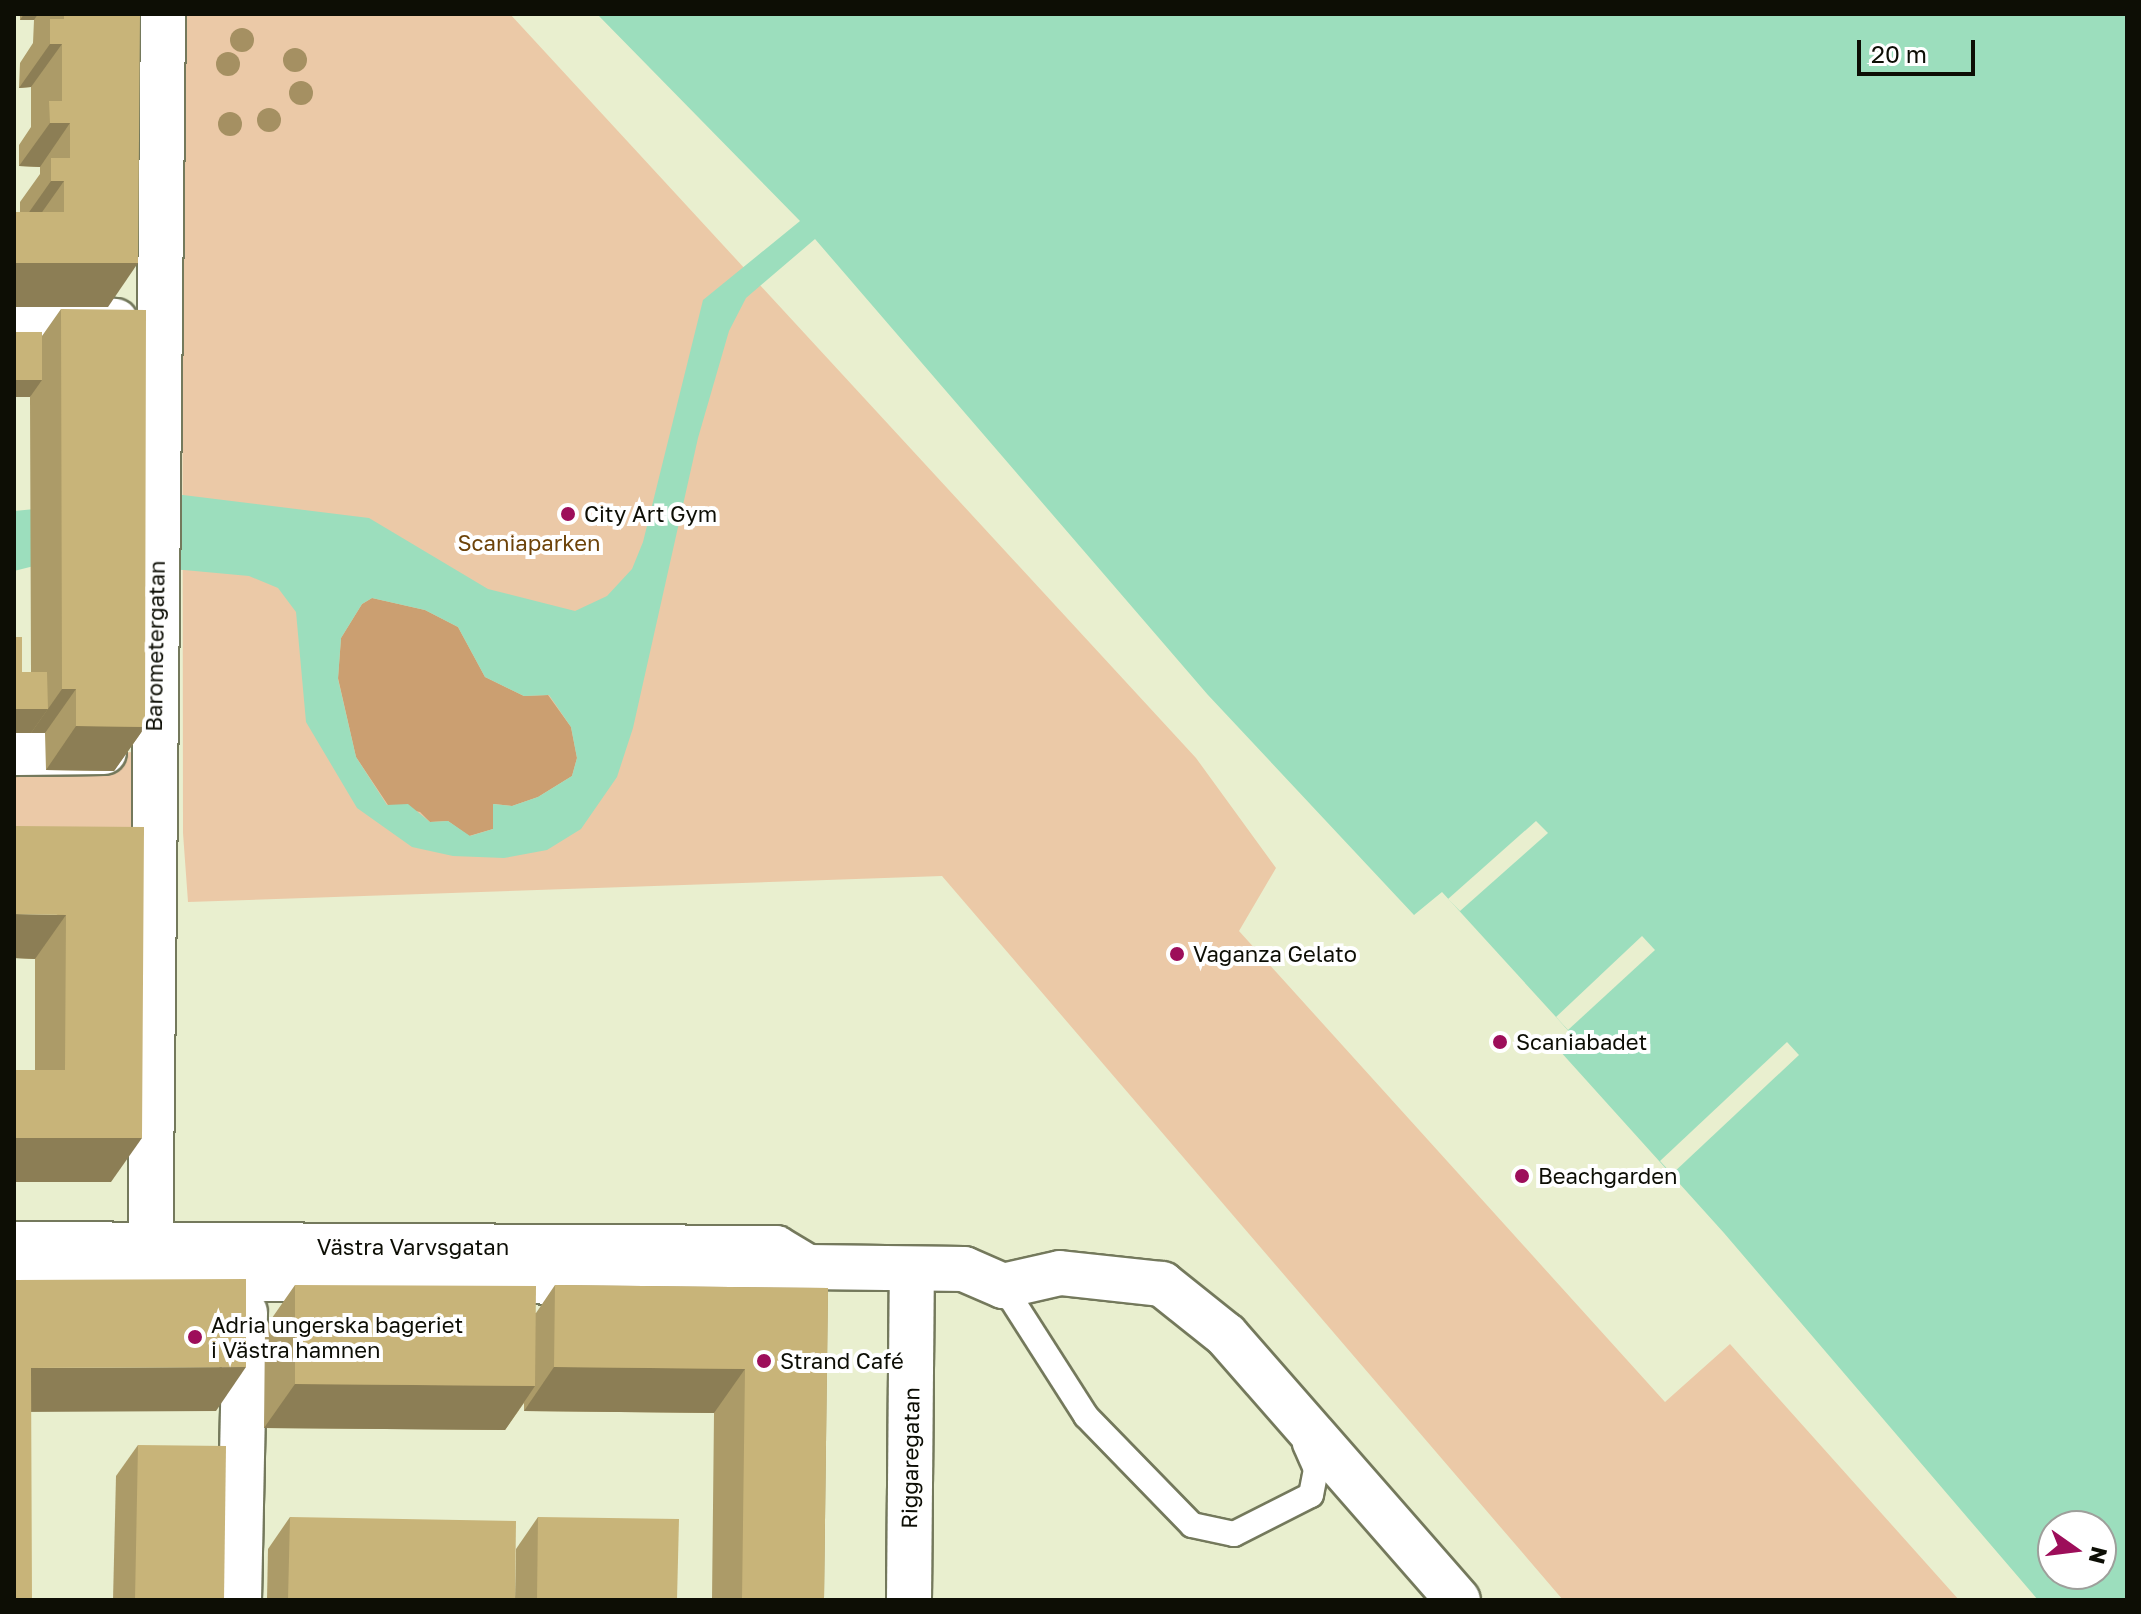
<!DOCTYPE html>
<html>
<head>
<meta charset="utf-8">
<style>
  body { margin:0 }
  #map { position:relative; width:2141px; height:1614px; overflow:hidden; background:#e9efcf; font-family:"Golos Text",sans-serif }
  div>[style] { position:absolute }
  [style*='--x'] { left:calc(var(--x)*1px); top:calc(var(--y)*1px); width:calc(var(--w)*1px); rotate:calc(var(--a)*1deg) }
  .green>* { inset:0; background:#ebc9a7 }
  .forest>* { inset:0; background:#cb9f71 }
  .water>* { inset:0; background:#9cdebd }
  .pier>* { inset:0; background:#e9efcf }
  .roads { filter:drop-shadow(2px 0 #74795c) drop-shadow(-2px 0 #74795c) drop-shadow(0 2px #74795c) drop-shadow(0 -2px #74795c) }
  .lane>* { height:24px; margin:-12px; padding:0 12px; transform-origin:12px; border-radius:12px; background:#fff }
  .street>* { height:44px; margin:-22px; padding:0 22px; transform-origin:22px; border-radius:22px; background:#fff }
  .trees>* { width:24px; height:24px; margin:-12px; border-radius:50%; background:#a59062 }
  .wall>* { inset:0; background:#ac9b68 }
  .shaded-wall>* { inset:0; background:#8c7e55 }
  .building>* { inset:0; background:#c8b479 }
  .dots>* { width:22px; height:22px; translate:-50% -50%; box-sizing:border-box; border:4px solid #fff; border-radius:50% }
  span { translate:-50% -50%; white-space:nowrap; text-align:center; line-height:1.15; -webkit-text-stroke:8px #fff; paint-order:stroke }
  .poi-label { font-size:22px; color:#0d0e05 }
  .left { translate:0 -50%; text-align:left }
  .park-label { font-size:22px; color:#6d4309 }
  .street-label { font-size:22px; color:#0d0e05 }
  .frame { position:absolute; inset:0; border:16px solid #0d0e05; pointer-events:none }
  .north { position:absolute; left:2037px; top:1510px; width:80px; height:80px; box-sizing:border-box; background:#fff; border:2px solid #9e9f9b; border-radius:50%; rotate:104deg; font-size:22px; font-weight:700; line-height:32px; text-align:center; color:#0d0e05 }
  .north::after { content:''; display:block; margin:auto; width:28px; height:36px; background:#9d0e5a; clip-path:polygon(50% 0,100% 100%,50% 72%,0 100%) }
  .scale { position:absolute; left:1857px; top:40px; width:118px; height:36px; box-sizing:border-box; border:4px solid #0d0e05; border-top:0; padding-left:10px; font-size:24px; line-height:28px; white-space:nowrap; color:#0d0e05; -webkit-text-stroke:6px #fff; paint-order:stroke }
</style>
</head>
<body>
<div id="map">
  <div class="green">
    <i style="clip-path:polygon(182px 14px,510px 14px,1196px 758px,1276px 868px,1239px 931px,1665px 1402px,1730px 1344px,1959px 1600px,1563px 1600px,942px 876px,188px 902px,183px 833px)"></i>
    <i style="clip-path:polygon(153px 752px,151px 851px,14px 851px,14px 753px)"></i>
  </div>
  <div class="forest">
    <i style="clip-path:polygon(372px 598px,425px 610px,458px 627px,485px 677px,524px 696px,548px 695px,571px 727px,577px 758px,572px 776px,538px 797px,512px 806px,494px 804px,493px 829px,469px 836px,448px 821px,430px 822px,420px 812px,388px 805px,356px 757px,338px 678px,341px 638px,362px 604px)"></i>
  </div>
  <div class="water">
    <i style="clip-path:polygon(evenodd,597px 14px,2127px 14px,2127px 1600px,2038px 1600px,1724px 1233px,1559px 1050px,1572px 1035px,1556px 1017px,1442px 892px,1414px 915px,1208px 695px,815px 239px,746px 298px,729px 331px,698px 438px,633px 728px,617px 777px,581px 829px,547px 850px,504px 858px,453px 856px,412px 847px,357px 808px,306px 722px,296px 612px,278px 588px,249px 576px,184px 570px,34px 566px,14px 571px,14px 511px,183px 495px,369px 518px,488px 589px,575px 611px,607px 596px,632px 569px,643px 542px,703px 300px,800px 221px,597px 14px,372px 598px,425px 610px,458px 627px,485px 677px,524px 696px,549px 695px,571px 727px,577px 758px,572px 776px,538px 797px,512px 806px,493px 804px,493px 829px,470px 836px,448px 821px,430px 822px,408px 804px,387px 805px,356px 757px,338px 679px,341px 638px,362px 604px,372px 598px,597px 14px,2053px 1526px,2101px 1526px,2101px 1574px,2053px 1574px,2053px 1526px)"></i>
  </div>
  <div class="pier">
    <i style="clip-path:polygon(1536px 821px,1548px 833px,1460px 911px,1448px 899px)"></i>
    <i style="clip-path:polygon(1642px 936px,1655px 950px,1568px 1030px,1556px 1017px)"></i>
    <i style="clip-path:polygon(1787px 1042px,1799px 1055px,1672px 1174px,1660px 1161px)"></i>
  </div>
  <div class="roads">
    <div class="lane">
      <i style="--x:1003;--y:1286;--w:154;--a:57.4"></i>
      <i style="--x:1086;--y:1416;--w:152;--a:45.8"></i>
      <i style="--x:1192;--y:1525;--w:43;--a:12.1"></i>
      <i style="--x:1234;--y:1534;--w:86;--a:-26.9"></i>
      <i style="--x:1311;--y:1495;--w:26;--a:-79"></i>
      <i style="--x:1316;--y:1469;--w:27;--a:-114"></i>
    </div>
    <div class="street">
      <i style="--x:14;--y:311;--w:102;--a:5.6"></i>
      <i style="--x:14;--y:753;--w:90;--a:-0.6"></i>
      <i style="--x:14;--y:1244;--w:762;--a:0.3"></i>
      <i style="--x:776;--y:1248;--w:37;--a:31"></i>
      <i style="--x:808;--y:1267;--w:156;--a:0.7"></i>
      <i style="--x:964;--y:1269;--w:43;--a:23.6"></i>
      <i style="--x:1003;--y:1286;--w:58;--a:-12.8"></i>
      <i style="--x:1060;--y:1273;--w:103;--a:6.2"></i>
      <i style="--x:1162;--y:1284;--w:82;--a:38.6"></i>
      <i style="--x:1226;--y:1335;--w:352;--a:48.8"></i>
      <i style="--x:14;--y:1276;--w:764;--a:0.6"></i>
      <i style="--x:778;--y:1284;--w:34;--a:-30"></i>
      <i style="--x:150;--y:1278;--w:1264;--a:-89.41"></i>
      <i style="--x:239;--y:1600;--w:288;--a:-88.8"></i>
      <i style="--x:909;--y:1600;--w:331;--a:-89.5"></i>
    </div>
  </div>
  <div class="trees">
    <i style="left:242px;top:40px"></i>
    <i style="left:295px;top:60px"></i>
    <i style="left:228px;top:64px"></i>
    <i style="left:301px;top:93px"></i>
    <i style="left:269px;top:120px"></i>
    <i style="left:230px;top:124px"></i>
  </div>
  <div class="wall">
    <i style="clip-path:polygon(20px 14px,140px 14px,108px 307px,14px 307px,14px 212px,20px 212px,20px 202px,40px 174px,40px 167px,19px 166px,19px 145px,31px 127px,31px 87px,19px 88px,20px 63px,33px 43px,34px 20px,20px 20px)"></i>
    <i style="clip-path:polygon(61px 309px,145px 727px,114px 771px,46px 770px,45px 733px,14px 733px,14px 637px,22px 672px,31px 672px,30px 397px,42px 336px)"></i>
    <i style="clip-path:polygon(144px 827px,111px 1182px,35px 1070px,35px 959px,14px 958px)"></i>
    <i style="clip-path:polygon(295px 1285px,536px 1313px,555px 1285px,828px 1288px,824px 1600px,712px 1600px,714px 1413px,524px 1411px,524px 1403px,505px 1430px,264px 1428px,265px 1328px)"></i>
    <i style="clip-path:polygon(138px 1445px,224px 1600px,113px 1600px,116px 1476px)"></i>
    <i style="clip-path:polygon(290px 1517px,515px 1600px,267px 1600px,268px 1549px)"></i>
    <i style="clip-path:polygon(538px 1517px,677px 1600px,515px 1600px,516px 1549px)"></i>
  </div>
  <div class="shaded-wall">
    <i style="clip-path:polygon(24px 14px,38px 14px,34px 20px,20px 20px)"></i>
    <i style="clip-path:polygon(50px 44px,62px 44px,31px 87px,19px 88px)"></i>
    <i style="clip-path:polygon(50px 123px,70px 123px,40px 167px,19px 166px)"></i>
    <i style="clip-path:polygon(51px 181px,64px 181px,33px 225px,20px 225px)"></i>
    <i style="clip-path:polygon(14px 263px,138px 263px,108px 307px,14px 307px)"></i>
    <i style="clip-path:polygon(14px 380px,42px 380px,30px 397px,14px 397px)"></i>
    <i style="clip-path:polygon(62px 689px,76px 689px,45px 733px,31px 733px)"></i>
    <i style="clip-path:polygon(14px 709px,48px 709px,31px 733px,14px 733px)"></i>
    <i style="clip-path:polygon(76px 726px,145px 727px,114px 771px,46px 770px)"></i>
    <i style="clip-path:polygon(14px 914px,66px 915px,35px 959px,14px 958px)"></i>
    <i style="clip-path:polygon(14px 1138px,142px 1138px,111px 1182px,14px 1182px)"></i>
    <i style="clip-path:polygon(246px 1367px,216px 1411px,14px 1412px,31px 1368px)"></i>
    <i style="clip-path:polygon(554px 1367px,745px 1369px,714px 1413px,524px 1411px)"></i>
    <i style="clip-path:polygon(295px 1384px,535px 1386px,505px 1430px,264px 1428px)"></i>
  </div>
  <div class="building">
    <i style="clip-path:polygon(64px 14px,140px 14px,138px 263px,14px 263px,14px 212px,64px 212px,64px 181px,51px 181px,51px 158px,70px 158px,70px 123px,50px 123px,49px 101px,62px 101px,62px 44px,50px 44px,50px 19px,64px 19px)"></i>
    <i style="clip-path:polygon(61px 309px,146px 310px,145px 727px,76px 726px,76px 689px,62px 689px)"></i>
    <i style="clip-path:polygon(14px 332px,42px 332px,42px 380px,14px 380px)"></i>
    <i style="clip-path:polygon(14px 637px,22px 637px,22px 672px,47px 672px,48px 709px,14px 709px)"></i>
    <i style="clip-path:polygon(14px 826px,144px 827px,142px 1138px,14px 1138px,14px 1070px,65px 1070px,66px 915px,14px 914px)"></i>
    <i style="clip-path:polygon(246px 1279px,246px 1367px,31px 1368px,32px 1600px,14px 1600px,14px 1280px)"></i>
    <i style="clip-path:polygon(295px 1285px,536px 1286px,535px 1386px,295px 1384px)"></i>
    <i style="clip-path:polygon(555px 1285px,828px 1288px,824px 1600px,742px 1600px,745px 1369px,554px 1367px)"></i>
    <i style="clip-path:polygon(138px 1445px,226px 1446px,224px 1600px,135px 1600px)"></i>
    <i style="clip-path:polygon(290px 1517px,516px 1521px,515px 1600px,288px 1600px)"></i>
    <i style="clip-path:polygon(538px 1517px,679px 1519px,677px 1600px,537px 1600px)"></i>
  </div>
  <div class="dots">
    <i style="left:568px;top:514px;background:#9d0e5a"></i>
    <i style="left:1177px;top:954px;background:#9d0e5a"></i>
    <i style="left:1500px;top:1042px;background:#9d0e5a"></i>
    <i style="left:1522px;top:1176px;background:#9d0e5a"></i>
    <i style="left:195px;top:1337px;background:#9d0e5a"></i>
    <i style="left:764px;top:1361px;background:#9d0e5a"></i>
  </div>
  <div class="poi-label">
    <span class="left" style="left:584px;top:514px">City Art Gym</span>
    <span class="left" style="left:1193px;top:954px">Vaganza Gelato</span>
    <span class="left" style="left:1516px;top:1042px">Scaniabadet</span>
    <span class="left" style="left:1538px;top:1176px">Beachgarden</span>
    <span class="left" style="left:211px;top:1337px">Adria ungerska bageriet<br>i Västra hamnen</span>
    <span class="left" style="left:780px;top:1361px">Strand Café</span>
  </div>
  <div class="park-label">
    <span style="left:529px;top:543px">Scaniaparken</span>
  </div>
  <div class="street-label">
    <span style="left:155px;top:646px;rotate:-89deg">Barometergatan</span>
    <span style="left:413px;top:1247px">Västra Varvsgatan</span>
    <span style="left:910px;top:1458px;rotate:-89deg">Riggaregatan</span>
  </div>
  <div class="frame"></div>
  <div class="north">N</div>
  <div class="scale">20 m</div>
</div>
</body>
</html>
